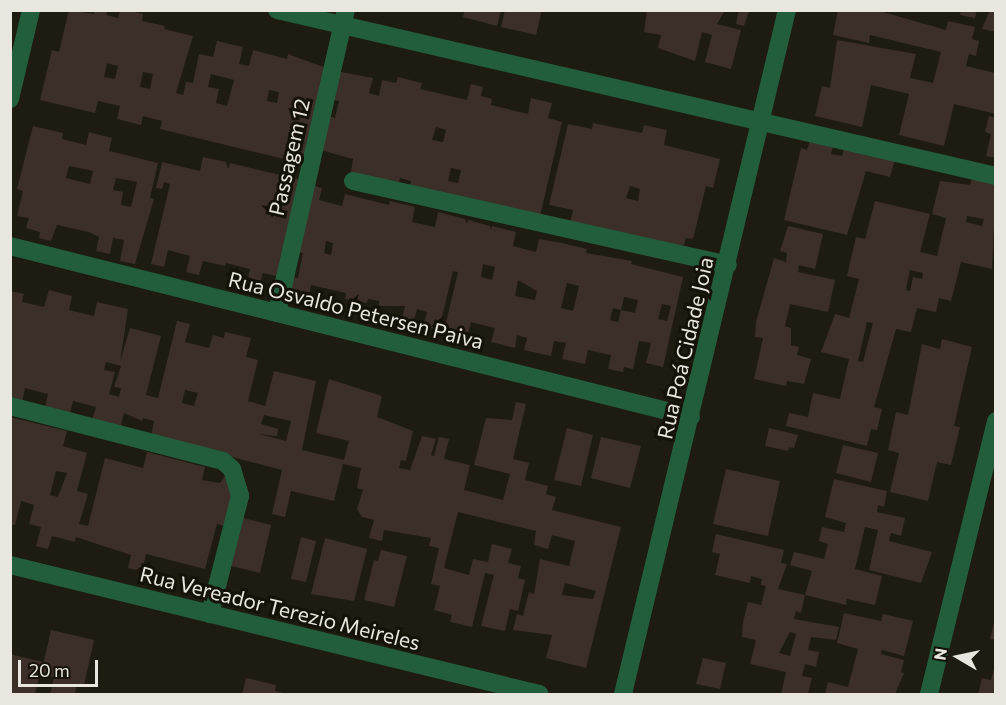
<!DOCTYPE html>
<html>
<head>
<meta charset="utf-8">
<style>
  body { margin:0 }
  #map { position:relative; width:1006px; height:705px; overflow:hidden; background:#1e1c10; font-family:Commissioner,sans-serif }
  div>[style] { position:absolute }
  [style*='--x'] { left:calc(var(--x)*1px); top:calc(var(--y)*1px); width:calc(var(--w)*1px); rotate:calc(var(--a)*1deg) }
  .building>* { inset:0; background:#3b2f27 }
  .minor>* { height:18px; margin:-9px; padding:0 9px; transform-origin:9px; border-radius:9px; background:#225e3c }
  span { translate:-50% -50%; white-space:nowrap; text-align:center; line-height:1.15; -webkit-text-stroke:6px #151207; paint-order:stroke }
  .street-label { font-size:21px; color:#e8e6de }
  .frame { position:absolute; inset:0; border:12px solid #e8e6de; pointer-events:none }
  .north { position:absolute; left:928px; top:627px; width:60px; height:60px; -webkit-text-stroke:4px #151207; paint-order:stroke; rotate:279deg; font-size:16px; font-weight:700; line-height:24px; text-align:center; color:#e8e6de }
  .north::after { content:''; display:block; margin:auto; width:21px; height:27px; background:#e8e6de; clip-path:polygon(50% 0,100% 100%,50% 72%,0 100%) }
  .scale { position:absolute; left:18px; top:660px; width:80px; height:27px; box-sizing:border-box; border:3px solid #e8e6de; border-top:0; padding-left:8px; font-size:18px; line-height:21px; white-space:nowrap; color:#e8e6de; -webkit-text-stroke:4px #151207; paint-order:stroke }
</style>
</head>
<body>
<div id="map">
  <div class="building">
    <i style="clip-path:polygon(evenodd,69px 10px,94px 14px,94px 10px,108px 10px,106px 15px,118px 18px,120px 10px,127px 10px,143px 14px,142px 21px,165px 26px,164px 29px,193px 36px,176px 93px,183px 95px,186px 82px,193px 83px,199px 54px,213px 57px,217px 41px,243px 47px,239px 64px,249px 66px,253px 50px,287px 59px,288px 54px,326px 68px,309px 165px,160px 129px,162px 121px,143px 116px,141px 125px,117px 119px,120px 106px,98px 101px,95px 113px,40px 100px,52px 50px,59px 52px,69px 10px,107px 63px,118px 66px,115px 79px,104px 77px,107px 63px,69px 10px,143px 72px,153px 74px,150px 89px,140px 87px,143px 72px,69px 10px,211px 74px,234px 80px,227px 106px,216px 103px,219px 89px,208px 87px,211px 74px,69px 10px,269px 90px,279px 92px,277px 103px,267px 101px,269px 90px)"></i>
    <i style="clip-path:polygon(465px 10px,501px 10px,497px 26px,463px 17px)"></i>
    <i style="clip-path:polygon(505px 10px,542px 10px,536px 35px,501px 27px)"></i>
    <i style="clip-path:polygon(647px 10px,725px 10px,717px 24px,741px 30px,731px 69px,705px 62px,712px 35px,702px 32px,695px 61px,658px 48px,661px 35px,644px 32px)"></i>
    <i style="clip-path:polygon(739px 10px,749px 11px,744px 26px,736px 24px)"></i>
    <i style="clip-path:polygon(838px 10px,876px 10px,946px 30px,948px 21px,975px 27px,972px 39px,979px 41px,976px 56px,969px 54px,966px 66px,995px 73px,996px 114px,954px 104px,944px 146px,899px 135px,909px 94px,871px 85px,862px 127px,815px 116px,822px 86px,830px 88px,837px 40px,916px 54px,910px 78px,933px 83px,941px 52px,870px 35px,869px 43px,833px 35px)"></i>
    <i style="clip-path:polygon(961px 10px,977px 10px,975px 18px,960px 15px)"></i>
    <i style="clip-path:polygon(990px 10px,996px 10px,996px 32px,982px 29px)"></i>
    <i style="clip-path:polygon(evenodd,336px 71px,373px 78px,369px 93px,379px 96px,382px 80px,396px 83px,398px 77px,422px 83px,420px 89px,467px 100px,471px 84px,483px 87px,481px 96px,492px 99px,491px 105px,528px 114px,531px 98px,552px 103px,548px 118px,562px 122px,540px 216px,410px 186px,411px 181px,400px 178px,399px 183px,351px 172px,353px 159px,317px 149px,325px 115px,335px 118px,339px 101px,329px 99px,336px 71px,436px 127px,446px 130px,443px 142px,432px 140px,436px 127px,336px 71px,451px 168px,461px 170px,458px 183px,448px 181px,451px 168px)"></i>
    <i style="clip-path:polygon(989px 116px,996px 118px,996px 158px,986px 156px,991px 134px,985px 132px)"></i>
    <i style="clip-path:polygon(evenodd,593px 123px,642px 133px,644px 125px,667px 130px,664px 145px,720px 159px,713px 188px,706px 186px,693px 239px,686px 238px,684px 245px,676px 245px,570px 223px,573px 210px,549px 205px,568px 124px,592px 129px,593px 123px,630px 186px,640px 189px,638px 201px,626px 198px,630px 186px)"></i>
    <i style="clip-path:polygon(evenodd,33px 126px,63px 133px,62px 139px,86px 145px,89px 132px,112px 138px,109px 151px,158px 163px,150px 198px,154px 199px,135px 264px,120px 261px,124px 240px,113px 238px,110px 254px,96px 251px,99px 237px,89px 232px,57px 225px,51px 241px,39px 238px,40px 232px,26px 228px,29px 218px,17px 216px,23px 191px,17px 189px,33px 126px,69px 166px,93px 171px,90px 184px,66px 178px,69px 166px,33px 126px,116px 178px,137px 182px,131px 207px,121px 205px,123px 192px,113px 190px,116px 178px)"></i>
    <i style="clip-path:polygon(810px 140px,833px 146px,831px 154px,842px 156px,844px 148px,895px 160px,890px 177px,866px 171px,847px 235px,784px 220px,801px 148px,807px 150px)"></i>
    <i style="clip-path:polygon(203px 157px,226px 162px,228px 169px,230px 163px,305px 181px,281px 277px,263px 273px,259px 289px,246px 286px,250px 269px,226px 263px,225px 266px,203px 261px,199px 275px,186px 272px,190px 256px,168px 250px,164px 267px,151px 264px,170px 184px,164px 182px,162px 189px,156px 188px,162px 162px,200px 171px)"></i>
    <i style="clip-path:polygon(evenodd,972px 178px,996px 184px,992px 269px,961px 262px,951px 301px,939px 298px,936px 312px,917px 308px,911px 332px,896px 329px,874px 407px,882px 409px,877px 430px,871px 429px,867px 446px,786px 426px,789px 413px,808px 417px,813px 393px,840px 399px,849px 359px,821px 352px,835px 314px,849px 318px,859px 279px,847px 276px,856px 237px,865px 239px,875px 201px,930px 214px,920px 252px,937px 256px,946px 218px,932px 214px,940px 181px,970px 185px,972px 178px,967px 216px,984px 219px,982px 226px,966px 222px,967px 216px,972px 178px,910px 270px,923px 273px,922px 279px,913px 277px,910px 291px,906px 290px,910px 270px,972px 178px,867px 322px,873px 323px,863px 362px,858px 361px,867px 322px)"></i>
    <i style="clip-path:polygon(evenodd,312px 185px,322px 188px,319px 200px,342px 206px,345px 194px,389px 205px,390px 201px,415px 207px,412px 222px,435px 227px,438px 212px,465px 219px,467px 224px,468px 220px,490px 226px,491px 230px,492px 226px,516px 232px,513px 246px,536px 252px,539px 239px,562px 243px,587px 249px,586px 253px,632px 261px,631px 264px,683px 277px,663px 367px,646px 363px,651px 343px,639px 341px,633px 369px,624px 367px,623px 372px,608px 369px,611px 355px,588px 350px,585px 364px,562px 359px,566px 343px,554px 341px,551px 356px,524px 350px,527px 338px,517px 335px,515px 348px,491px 342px,495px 328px,471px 322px,467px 337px,444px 331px,458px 272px,453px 271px,439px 330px,423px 327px,427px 312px,417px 309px,413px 324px,401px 322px,405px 306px,379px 306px,379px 301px,368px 299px,367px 303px,345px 299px,346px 293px,311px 285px,308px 301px,286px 296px,290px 277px,298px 278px,300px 267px,303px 253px,296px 252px,312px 185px,326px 241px,333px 243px,331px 255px,324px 253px,326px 241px,312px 185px,483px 264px,495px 267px,492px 280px,481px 277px,483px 264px,312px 185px,518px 280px,537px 291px,535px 300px,515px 296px,518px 280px,312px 185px,567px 283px,579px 286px,573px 311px,561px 308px,567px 283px,312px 185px,624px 297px,638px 300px,635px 313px,621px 310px,624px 297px,312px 185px,662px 304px,671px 306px,667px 321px,658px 319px,662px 304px,312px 185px,613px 308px,621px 310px,618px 322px,610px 320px,613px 308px)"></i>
    <i style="clip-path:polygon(788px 226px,823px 234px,815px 269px,799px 265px,798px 272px,835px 280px,828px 312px,790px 304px,785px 326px,791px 328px,791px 345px,799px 347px,797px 355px,811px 359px,804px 384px,787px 381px,786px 386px,754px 379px,763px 338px,755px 337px,756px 322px,774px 258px,786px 262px,787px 253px,780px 251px)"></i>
    <i style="clip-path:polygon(evenodd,49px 290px,72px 296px,69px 310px,94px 316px,97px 302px,128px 309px,120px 362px,130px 328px,161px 336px,146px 395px,158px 398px,177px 321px,190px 324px,185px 342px,209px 348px,213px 335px,224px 338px,225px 332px,251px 338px,246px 357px,258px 360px,248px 401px,265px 406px,274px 371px,316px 381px,302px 450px,344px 460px,349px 441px,316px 433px,329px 379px,382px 396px,377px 417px,413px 431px,406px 461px,401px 460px,399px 468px,410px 470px,422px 436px,436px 439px,431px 455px,434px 456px,439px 437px,449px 439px,444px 459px,470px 465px,464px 490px,503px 500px,510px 474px,474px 465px,486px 418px,512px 420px,516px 402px,526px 404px,513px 459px,529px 463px,525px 480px,548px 486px,546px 494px,556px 497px,552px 510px,621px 527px,586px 668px,546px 658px,552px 635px,513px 630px,517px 614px,523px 616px,529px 592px,534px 594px,540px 559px,569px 566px,575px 541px,552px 535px,548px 549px,534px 545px,536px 531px,458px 512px,444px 568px,469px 575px,473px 559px,488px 562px,492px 544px,512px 549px,508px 563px,521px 566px,518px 578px,525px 580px,518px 611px,510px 609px,505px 631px,481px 626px,494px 575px,485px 573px,472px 627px,450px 622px,452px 615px,434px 610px,440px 586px,431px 584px,439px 548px,429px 546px,431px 538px,384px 530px,382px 541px,369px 538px,374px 520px,362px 517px,357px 509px,363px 490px,357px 488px,361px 468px,343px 464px,334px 501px,291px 491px,285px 517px,272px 514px,282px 470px,151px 436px,154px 421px,143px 418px,142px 421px,124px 413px,120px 428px,92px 420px,96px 407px,73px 401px,70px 414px,45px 408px,48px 394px,25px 388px,22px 402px,10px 399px,10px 291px,24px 294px,22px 302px,44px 307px,49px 290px,106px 362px,121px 366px,114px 387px,121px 388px,119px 397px,109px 394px,115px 372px,104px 370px,106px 362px,49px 290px,185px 390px,198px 393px,194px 406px,182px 403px,185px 390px,49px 290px,264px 415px,291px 421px,286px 441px,259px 434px,277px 436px,278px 429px,261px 424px,264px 415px,49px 290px,565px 583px,596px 591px,593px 599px,562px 595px,565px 583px)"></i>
    <i style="clip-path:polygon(942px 339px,972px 347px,954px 426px,960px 427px,951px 465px,937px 462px,928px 501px,890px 492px,899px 453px,888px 450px,896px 412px,908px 415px,922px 344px,940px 349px)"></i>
    <i style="clip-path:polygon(evenodd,10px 417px,67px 431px,63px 446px,87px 453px,77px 491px,88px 494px,79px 524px,88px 526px,105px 458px,143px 468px,147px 452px,205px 467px,202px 480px,220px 483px,226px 474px,237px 476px,225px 526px,217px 524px,205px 569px,146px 554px,142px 571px,128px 568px,131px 555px,76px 537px,75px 542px,52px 536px,48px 549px,36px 546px,41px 527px,29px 524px,34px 505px,21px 501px,15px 525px,10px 524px,10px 417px,56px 471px,67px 473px,58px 497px,50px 495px,56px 471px)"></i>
    <i style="clip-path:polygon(567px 428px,593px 435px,581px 486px,554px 480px)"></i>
    <i style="clip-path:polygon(769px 428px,798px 435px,794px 448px,789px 447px,788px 451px,765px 446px)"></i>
    <i style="clip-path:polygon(601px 437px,641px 446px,630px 488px,591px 478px)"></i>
    <i style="clip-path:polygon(843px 445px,878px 453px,871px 482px,836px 473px)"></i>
    <i style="clip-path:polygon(726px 469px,780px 481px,768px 536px,713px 524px)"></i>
    <i style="clip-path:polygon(834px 479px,887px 491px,884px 507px,878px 505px,877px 512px,905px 518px,901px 536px,891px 533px,889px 541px,932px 552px,921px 583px,869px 570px,878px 530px,865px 527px,855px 569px,882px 576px,875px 605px,847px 599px,846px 605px,805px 595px,812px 571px,790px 565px,794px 552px,824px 559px,828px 544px,819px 541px,822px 527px,844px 532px,846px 523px,825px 517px)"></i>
    <i style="clip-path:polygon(239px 517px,271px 525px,260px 573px,227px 565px)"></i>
    <i style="clip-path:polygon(evenodd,716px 534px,784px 550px,781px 563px,787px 564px,778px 589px,805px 595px,801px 613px,796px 611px,794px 619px,839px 627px,836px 640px,811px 637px,808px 650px,819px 652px,816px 667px,805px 664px,802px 676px,812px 678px,808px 694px,781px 694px,786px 672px,750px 664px,756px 640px,742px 637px,743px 622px,748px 602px,761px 605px,766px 586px,761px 585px,762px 579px,751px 576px,750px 583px,715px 575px,720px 554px,712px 552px,716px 534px,790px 632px,796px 634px,790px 656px,779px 653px,790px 632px)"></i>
    <i style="clip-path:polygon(301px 537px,316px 541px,306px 582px,291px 579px)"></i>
    <i style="clip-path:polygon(325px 538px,367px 549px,354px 601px,311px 594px)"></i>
    <i style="clip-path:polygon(381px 550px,407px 556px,394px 607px,364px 600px,374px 560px,378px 561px)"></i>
    <i style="clip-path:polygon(844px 613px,881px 621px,883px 614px,913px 621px,904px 656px,882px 650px,881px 654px,904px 660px,901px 672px,904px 673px,895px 694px,825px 694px,828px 682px,848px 687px,858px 649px,837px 643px)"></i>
    <i style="clip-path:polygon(995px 619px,996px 619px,996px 640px,990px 639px)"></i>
    <i style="clip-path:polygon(51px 630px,94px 640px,84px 685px,77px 684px,75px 694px,50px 694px,54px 677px,41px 674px)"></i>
    <i style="clip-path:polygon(10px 654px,43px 662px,35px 694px,10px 694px)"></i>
    <i style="clip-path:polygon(703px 658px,726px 663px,720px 689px,696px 684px)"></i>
    <i style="clip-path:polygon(995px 665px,996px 694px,978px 694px,982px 678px,991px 680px)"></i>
    <i style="clip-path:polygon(246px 678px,276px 685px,275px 691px,287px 694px,242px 694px)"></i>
  </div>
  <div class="minor">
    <i style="--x:277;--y:10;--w:738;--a:13"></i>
    <i style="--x:10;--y:99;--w:91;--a:-76.7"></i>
    <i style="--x:353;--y:181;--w:384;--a:12.6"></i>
    <i style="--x:10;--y:246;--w:702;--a:14.1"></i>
    <i style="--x:277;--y:313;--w:311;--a:-77.2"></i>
    <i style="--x:10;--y:406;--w:220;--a:14.5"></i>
    <i style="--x:223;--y:461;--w:12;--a:42"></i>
    <i style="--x:232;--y:469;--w:28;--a:73"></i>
    <i style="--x:240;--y:496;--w:122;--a:104.3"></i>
    <i style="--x:10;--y:565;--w:545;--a:13.7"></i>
    <i style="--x:623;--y:694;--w:703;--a:-76.52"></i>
    <i style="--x:929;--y:694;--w:281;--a:-76.2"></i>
  </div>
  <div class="street-label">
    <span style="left:289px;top:157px;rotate:-77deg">Passagem 12</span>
    <span style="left:356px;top:310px;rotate:14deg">Rua Osvaldo Petersen Paiva</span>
    <span style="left:685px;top:348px;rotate:-77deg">Rua Poá Cidade Joia</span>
    <span style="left:280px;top:608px;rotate:14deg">Rua Vereador Terezio Meireles</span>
  </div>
  <div class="frame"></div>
  <div class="north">N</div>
  <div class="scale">20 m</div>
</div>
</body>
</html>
